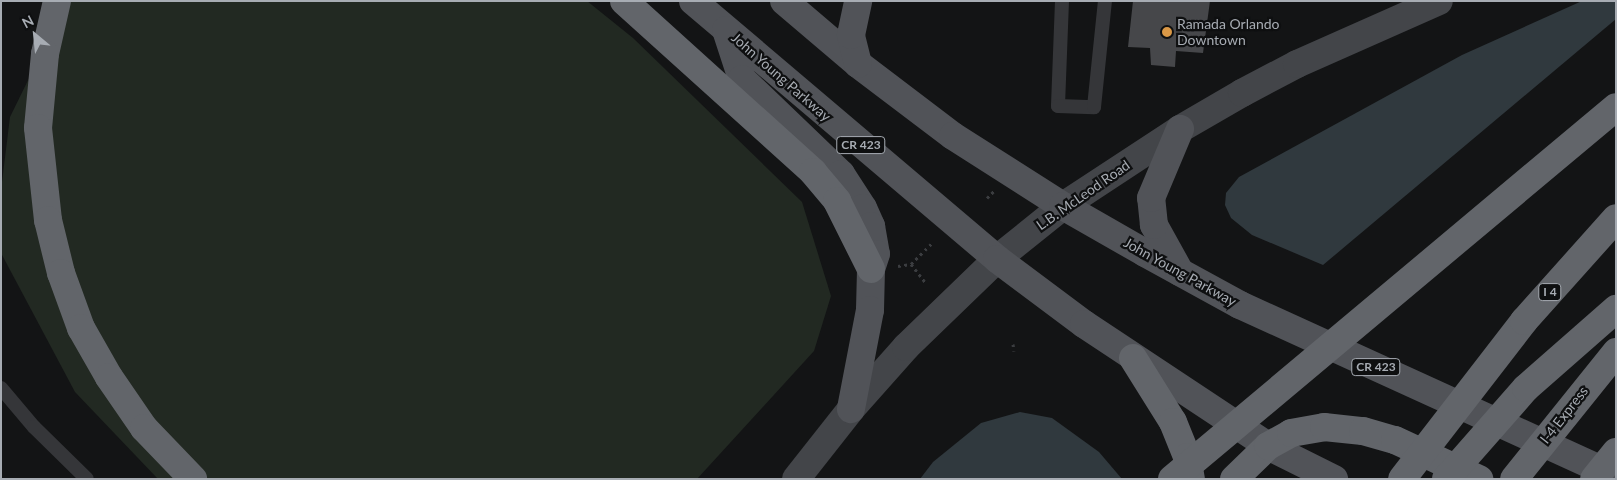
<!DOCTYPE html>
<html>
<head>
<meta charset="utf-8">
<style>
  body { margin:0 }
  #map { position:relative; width:1617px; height:480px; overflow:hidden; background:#131415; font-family:Lato,sans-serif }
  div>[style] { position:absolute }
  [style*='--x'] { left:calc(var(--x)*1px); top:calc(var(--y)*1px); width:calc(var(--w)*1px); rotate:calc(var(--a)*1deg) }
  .green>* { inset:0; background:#222922 }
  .water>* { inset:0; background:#30393e }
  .building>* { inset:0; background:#46474a }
  .path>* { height:3px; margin-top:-1.5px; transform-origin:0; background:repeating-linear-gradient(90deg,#3b3d40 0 2.5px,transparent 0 6.5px) }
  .lane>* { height:14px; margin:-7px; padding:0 7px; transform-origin:7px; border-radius:7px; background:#353639 }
  .secondary>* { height:28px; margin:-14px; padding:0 14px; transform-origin:14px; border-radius:14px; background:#434549 }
  .primary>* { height:28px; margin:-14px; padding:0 14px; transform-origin:14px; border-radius:14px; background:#515358 }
  .highway>* { height:28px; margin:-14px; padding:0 14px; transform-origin:14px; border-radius:14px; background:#62656a }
  .dots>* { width:14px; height:14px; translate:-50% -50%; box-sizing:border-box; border:2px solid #0e0f10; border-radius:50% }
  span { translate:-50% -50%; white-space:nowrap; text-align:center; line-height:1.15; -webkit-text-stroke:4.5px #0e0f10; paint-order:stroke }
  .shield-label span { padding:1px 4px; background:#0e0f10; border:1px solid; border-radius:4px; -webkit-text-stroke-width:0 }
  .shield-label { font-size:12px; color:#a7acb3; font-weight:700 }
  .poi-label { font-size:14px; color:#a7acb3 }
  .left { translate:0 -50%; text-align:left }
  .street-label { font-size:14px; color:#a7acb3 }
  .frame { position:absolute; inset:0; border:2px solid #a7acb3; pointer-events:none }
  .north { position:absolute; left:10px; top:10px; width:50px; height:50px; -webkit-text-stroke:4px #0e0f10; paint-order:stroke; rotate:332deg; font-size:14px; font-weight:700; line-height:20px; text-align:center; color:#a7acb3 }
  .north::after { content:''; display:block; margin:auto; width:18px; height:22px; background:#a7acb3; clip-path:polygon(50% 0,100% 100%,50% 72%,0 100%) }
</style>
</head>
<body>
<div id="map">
  <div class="green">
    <i style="clip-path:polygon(67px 1px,587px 1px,633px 38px,802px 202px,831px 296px,814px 351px,697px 479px,158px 479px,75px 392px,1px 253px,1px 190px,10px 117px)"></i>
  </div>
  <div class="water">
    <i style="clip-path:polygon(1582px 1px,1616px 1px,1616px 19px,1323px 265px,1252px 235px,1231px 218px,1225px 205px,1226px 193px,1239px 177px,1462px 55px)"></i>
    <i style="clip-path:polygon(1020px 412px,1052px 418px,1099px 452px,1122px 479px,920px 479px,933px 462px,981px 423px)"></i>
  </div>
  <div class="building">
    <i style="clip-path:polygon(1133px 1px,1210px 1px,1203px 53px,1176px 51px,1175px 67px,1151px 65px,1150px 48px,1128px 47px)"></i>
  </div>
  <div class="path">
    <i style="--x:987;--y:198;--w:10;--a:-45"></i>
    <i style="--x:911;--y:264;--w:24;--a:52"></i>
    <i style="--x:898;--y:266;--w:13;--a:-9"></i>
    <i style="--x:911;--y:264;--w:31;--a:-45"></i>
    <i style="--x:1013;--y:344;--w:7;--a:82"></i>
  </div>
  <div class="lane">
    <i style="--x:1062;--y:1;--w:105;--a:92.2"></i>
    <i style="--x:1058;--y:106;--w:36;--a:2"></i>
    <i style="--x:1094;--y:107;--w:107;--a:-84.1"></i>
    <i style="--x:1;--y:388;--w:51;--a:49.8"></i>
    <i style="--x:34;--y:427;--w:74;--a:44.5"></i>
  </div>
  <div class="secondary">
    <i style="--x:796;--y:479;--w:89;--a:-51.8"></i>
    <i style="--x:851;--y:409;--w:83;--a:-48.4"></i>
    <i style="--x:906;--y:347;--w:127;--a:-44"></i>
    <i style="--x:997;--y:259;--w:85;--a:-38.8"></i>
    <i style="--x:1063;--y:206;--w:140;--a:-33.3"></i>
    <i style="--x:1180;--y:129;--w:72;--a:-30.1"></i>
    <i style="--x:1242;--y:93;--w:62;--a:-27.8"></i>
    <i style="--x:1297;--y:64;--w:155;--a:-23.9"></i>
  </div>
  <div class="primary">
    <i style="--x:693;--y:1;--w:399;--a:40.3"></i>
    <i style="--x:997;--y:259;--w:109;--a:36.8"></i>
    <i style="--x:1084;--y:324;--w:221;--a:33.5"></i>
    <i style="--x:1268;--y:446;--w:74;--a:26.6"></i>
    <i style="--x:784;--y:1;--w:97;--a:40.4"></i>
    <i style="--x:858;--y:64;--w:119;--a:37.2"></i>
    <i style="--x:953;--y:136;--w:130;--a:32.5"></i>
    <i style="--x:1063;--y:206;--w:95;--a:29.8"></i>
    <i style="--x:1145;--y:253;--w:108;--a:28.7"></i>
    <i style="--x:1240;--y:305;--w:413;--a:24.5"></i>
    <i style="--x:726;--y:30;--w:52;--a:71.9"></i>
    <i style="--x:742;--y:79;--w:137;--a:43.8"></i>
    <i style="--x:841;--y:174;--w:40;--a:57.1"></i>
    <i style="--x:863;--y:208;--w:20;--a:66"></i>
    <i style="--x:871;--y:226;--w:28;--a:80"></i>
    <i style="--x:876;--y:254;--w:16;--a:108"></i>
    <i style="--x:871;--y:269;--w:41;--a:91.4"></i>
    <i style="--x:870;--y:310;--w:101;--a:100.9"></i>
    <i style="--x:858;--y:64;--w:30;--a:-104"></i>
    <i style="--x:851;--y:35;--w:35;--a:-78"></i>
    <i style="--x:1180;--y:272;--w:54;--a:-119"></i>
    <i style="--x:1154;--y:225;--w:27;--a:-96"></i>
    <i style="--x:1151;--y:198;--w:75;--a:-67.2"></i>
  </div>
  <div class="highway">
    <i style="--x:57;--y:1;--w:54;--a:102.8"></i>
    <i style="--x:45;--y:54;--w:74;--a:95.4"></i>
    <i style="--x:38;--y:128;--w:93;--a:83.8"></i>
    <i style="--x:48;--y:220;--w:55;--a:76.2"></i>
    <i style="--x:61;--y:273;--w:59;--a:70"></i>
    <i style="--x:81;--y:328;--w:56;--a:60.3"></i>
    <i style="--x:109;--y:377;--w:62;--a:55.5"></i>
    <i style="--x:144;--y:428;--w:71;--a:46.1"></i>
    <i style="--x:624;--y:1;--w:255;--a:42.1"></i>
    <i style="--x:813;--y:172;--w:38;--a:50"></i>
    <i style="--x:837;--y:201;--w:76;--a:63.4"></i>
    <i style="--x:1133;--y:358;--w:75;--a:58"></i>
    <i style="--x:1173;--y:422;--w:38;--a:68"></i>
    <i style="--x:1187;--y:457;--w:22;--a:80"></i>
    <i style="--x:1172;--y:479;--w:579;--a:-39.96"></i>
    <i style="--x:1234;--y:479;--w:47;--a:-44.1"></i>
    <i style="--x:1268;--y:446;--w:26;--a:-29"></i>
    <i style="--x:1291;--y:433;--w:34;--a:-10"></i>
    <i style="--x:1324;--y:427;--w:39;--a:6"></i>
    <i style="--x:1363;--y:431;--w:33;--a:16"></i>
    <i style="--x:1395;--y:440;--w:93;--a:24.9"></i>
    <i style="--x:1402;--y:479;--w:200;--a:-52.3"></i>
    <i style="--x:1524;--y:321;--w:138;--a:-48.2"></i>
    <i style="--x:1446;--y:479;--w:121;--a:-48.7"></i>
    <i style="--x:1526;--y:388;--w:120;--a:-41.3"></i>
    <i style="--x:1514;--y:479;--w:163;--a:-51.2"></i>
    <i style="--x:1594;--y:479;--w:35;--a:-51"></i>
  </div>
  <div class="dots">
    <i style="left:1167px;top:32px;background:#da9846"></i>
  </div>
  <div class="shield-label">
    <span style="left:861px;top:145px">CR 423</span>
    <span style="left:1550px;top:292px">I 4</span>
    <span style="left:1376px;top:367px">CR 423</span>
  </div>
  <div class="poi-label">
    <span class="left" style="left:1177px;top:32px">Ramada Orlando<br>Downtown</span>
  </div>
  <div class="street-label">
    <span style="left:781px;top:77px;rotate:41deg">John Young Parkway</span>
    <span style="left:1083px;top:195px;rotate:-35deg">L.B. McLeod Road</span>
    <span style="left:1180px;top:272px;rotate:29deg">John Young Parkway</span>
    <span style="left:1564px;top:415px;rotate:-52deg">I-4 Express</span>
  </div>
  <div class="frame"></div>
  <div class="north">N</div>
</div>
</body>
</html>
